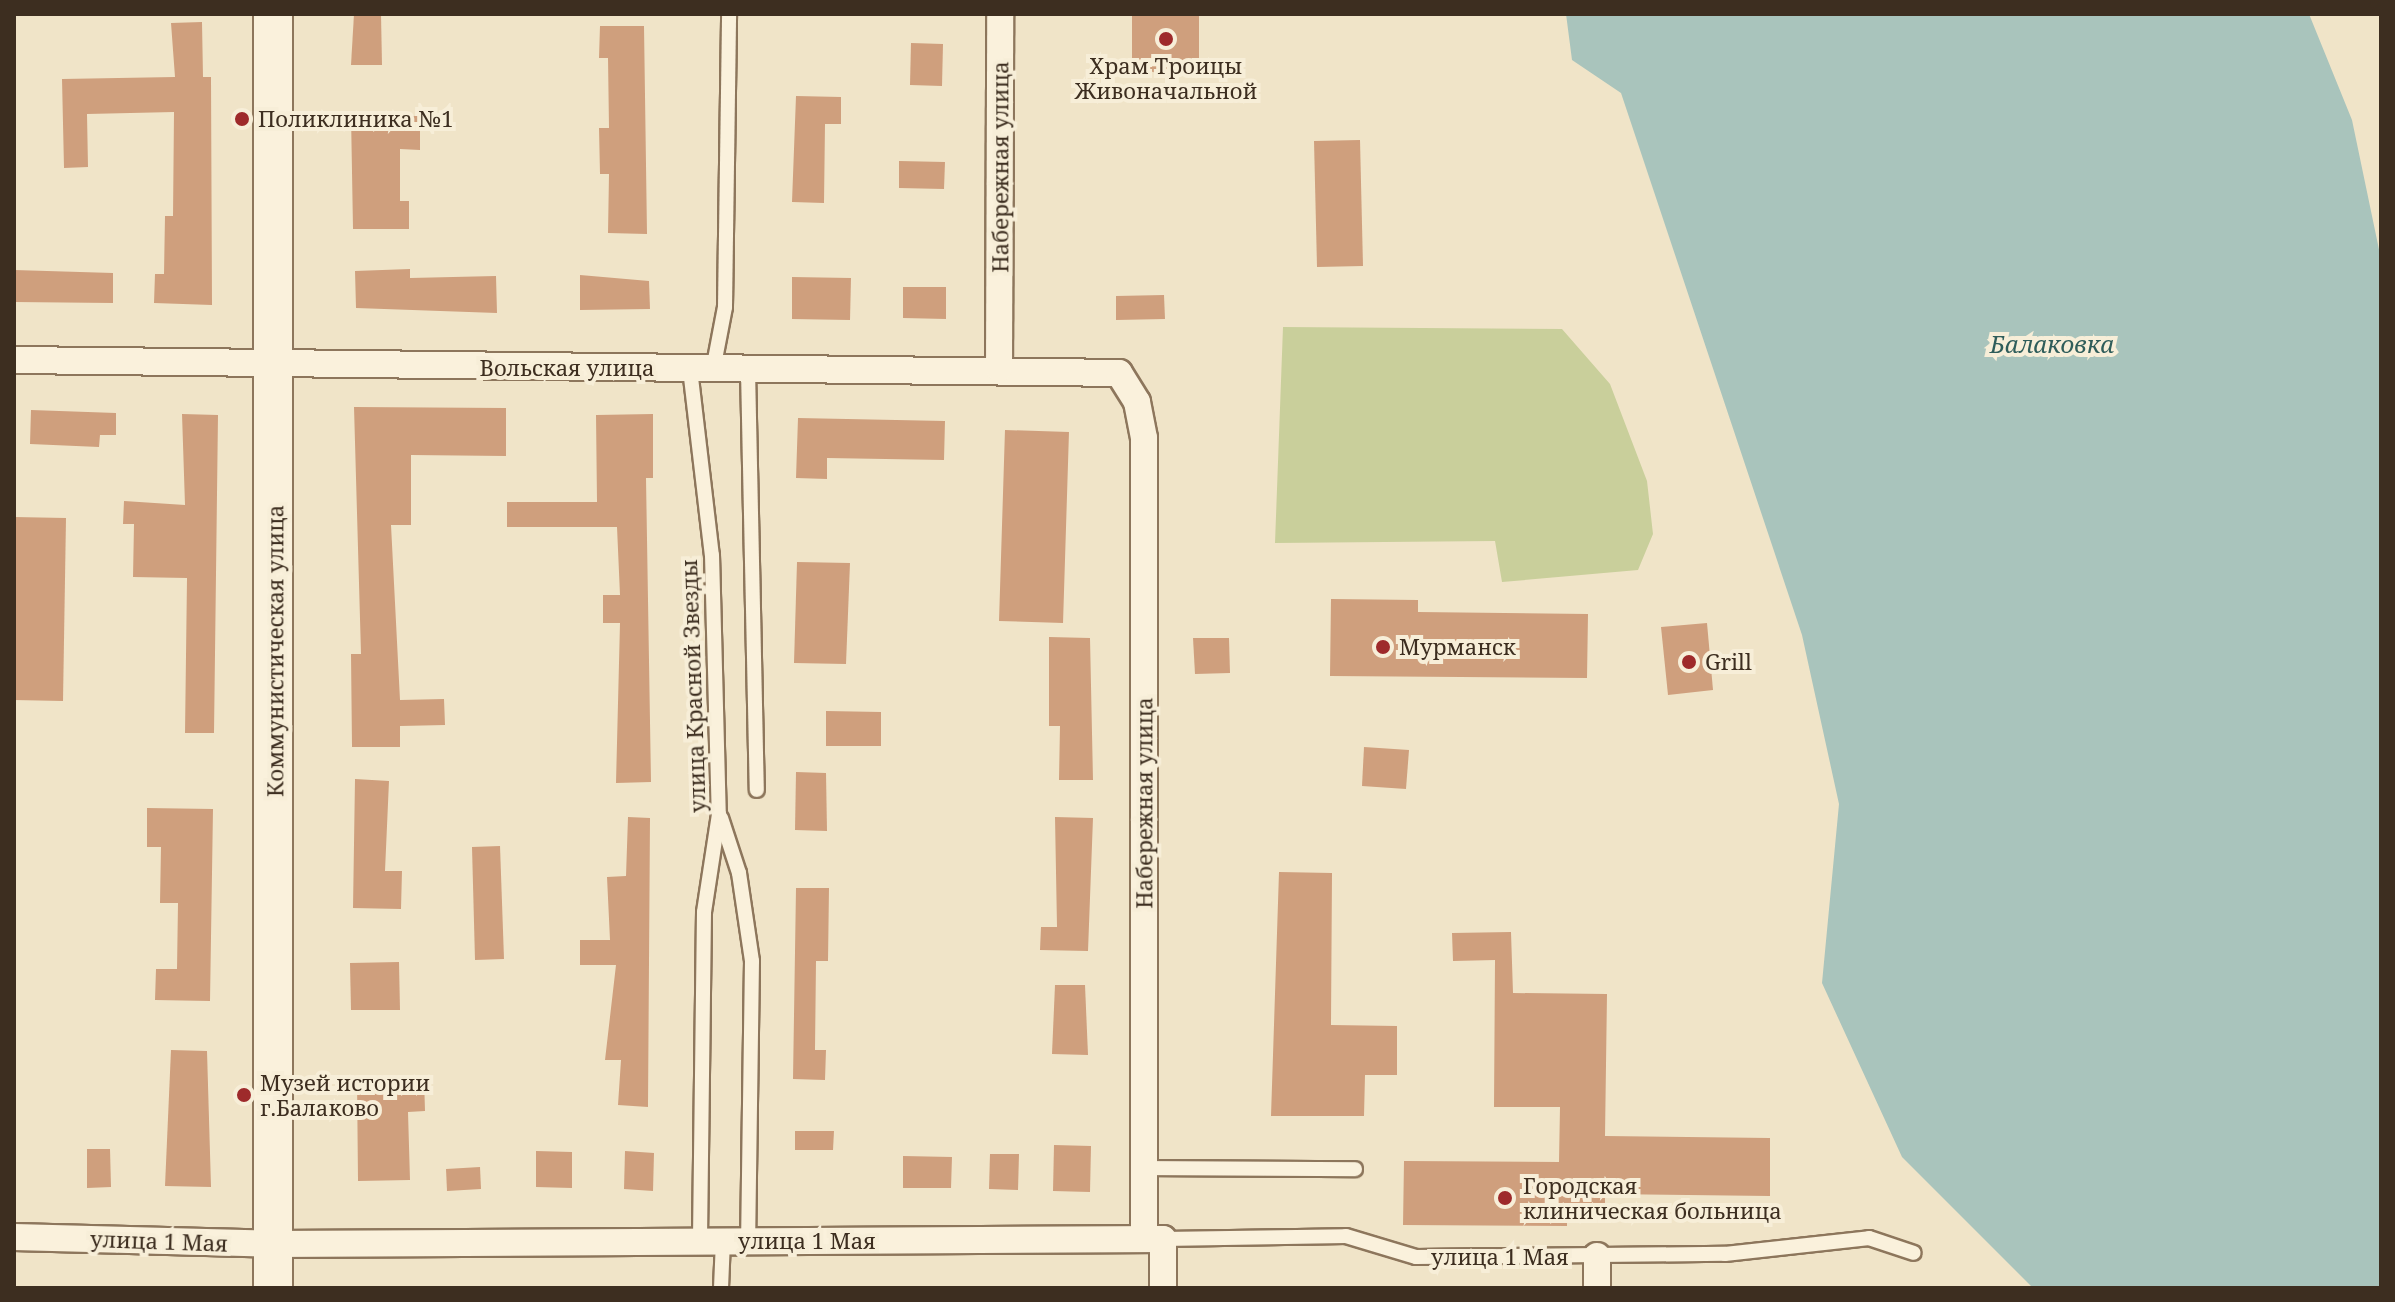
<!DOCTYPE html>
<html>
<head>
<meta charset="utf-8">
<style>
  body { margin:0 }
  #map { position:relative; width:2395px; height:1302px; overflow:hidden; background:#f0e4c8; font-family:"Noto Serif",serif }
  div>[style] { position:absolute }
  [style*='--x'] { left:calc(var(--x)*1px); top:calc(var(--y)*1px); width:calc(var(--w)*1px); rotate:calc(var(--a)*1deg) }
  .green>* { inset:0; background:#c9cf9b }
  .water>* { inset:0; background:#a9c4bc }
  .building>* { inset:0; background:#cf9f7d }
  .roads { filter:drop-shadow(2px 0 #8d765c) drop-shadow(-2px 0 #8d765c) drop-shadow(0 2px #8d765c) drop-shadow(0 -2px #8d765c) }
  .lane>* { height:14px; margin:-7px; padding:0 7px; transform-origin:7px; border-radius:7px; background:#faf1dc }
  .street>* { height:26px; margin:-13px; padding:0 13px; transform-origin:13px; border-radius:13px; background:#faf1dc }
  .secondary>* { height:38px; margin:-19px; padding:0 19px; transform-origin:19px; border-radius:19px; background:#faf1dc }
  .dots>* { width:22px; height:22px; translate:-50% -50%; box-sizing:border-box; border:4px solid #f7eed8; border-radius:50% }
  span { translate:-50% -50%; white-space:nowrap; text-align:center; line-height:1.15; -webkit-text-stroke:8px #f7eed8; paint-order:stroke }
  .poi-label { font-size:22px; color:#3d2e20 }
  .left { translate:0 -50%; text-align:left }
  .street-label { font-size:22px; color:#3d2e20 }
  .water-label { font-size:24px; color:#2f5d5a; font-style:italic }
  .frame { position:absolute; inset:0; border:16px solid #3d2e20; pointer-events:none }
</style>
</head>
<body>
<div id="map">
  <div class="green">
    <i style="clip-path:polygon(1283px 327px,1562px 329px,1610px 384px,1647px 481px,1653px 534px,1638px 570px,1502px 582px,1495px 541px,1275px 543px)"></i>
  </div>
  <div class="water">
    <i style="clip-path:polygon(1566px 14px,2309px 14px,2352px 120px,2381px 259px,2381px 1288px,2033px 1288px,1902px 1157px,1822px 983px,1839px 804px,1802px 635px,1621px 93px,1572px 60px)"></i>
  </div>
  <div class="building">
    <i style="clip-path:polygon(354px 14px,381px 14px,382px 65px,351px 65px)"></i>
    <i style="clip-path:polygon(1132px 14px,1199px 14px,1199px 65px,1156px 73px,1132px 65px)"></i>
    <i style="clip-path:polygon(202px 22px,203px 77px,211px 77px,212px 305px,154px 303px,155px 274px,164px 274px,165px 216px,173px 216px,174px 112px,87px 114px,88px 167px,64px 168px,62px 79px,175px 77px,171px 23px)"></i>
    <i style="clip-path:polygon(600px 26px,644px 26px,647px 234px,608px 233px,609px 174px,600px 174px,599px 128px,609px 128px,608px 58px,599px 58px)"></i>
    <i style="clip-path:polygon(911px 43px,943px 44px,942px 86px,910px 85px)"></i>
    <i style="clip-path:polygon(796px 96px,841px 97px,841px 124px,825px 124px,824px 203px,792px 202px)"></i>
    <i style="clip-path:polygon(351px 115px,420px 116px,420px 150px,400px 149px,400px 201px,409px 201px,409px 229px,353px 229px)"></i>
    <i style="clip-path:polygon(1360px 140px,1363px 266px,1317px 267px,1314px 141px)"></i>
    <i style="clip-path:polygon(899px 161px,945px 162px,944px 189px,899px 188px)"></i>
    <i style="clip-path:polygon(410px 269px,410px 278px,496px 276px,497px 313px,356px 308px,355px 271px)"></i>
    <i style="clip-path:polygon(14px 270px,113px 273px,113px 303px,14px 302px)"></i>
    <i style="clip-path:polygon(580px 275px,649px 281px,650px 309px,580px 310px)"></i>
    <i style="clip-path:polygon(792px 277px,851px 278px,850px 320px,792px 319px)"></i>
    <i style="clip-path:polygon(903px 287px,946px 287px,946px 319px,903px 318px)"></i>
    <i style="clip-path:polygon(1164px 295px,1165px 319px,1116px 320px,1116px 296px)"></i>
    <i style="clip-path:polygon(354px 407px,506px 408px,506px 456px,411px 455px,411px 525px,391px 525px,400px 700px,444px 699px,445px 725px,400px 726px,400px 747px,352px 747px,351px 654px,361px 654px)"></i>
    <i style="clip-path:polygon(31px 410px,116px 413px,116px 435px,100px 435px,99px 447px,30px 444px)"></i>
    <i style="clip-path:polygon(182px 414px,218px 415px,214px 733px,185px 733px,187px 578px,133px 577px,134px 524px,123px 524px,124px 501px,185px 505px)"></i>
    <i style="clip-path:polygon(653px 414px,653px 478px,646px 478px,651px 782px,616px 783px,620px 623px,603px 623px,603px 595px,620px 595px,617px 527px,507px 527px,507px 502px,597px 502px,596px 415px)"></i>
    <i style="clip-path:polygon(798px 418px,945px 421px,944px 460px,827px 458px,827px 479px,796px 478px)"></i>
    <i style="clip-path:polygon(1005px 430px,1069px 432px,1063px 623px,999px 621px)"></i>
    <i style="clip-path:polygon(14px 517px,66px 518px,63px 701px,14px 700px)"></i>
    <i style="clip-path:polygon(797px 562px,850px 563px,846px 664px,794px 663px)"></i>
    <i style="clip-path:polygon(1331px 599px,1418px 600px,1418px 612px,1588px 614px,1587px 678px,1330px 676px)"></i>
    <i style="clip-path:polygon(1707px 623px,1713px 690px,1668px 695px,1661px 627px)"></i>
    <i style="clip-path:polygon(1049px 637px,1090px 638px,1093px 780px,1059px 780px,1060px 726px,1049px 726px)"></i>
    <i style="clip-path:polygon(1193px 638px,1229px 638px,1230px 673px,1195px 674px)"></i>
    <i style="clip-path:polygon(826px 711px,881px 712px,881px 746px,826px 746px)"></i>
    <i style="clip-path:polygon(1364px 747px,1409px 750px,1406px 789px,1362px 786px)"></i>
    <i style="clip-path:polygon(796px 772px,826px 773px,827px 831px,795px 830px)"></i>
    <i style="clip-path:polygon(355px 779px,389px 781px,385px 871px,402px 871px,401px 909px,353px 908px)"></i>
    <i style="clip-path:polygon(147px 808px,213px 809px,210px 1001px,155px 1000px,156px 969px,177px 969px,178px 903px,160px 903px,161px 847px,147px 847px)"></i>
    <i style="clip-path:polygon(628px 817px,650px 818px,648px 1107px,618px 1105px,621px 1060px,605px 1060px,616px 965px,580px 965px,580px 940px,610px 940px,607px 877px,626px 876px)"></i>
    <i style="clip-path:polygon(1055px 817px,1093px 818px,1088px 951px,1040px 950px,1041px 927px,1057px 927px)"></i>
    <i style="clip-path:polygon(500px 846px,504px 959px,475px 960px,472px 847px)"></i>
    <i style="clip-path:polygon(1279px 872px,1332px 873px,1331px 1025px,1397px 1026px,1397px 1075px,1365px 1075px,1364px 1116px,1271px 1116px)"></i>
    <i style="clip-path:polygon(796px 888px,829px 888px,828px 961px,816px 961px,815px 1050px,826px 1050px,825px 1080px,793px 1079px)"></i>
    <i style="clip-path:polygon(1511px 932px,1513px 993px,1607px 994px,1605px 1136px,1770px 1138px,1770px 1196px,1605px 1194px,1605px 1213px,1567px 1213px,1567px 1226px,1403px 1225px,1404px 1161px,1559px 1162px,1560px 1107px,1494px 1107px,1495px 960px,1453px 961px,1452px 933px)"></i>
    <i style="clip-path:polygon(399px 962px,400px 1010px,351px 1010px,350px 963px)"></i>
    <i style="clip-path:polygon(1055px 985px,1085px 985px,1088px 1055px,1052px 1054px)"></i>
    <i style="clip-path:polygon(171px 1050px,207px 1051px,211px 1187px,165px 1186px)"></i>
    <i style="clip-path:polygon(424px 1077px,425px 1111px,408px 1112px,410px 1180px,358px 1181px,357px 1079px)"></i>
    <i style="clip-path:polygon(795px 1131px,834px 1131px,833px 1150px,795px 1150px)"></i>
    <i style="clip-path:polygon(1054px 1145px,1091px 1146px,1090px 1192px,1053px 1191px)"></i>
    <i style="clip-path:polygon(87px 1149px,110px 1149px,111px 1187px,87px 1188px)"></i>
    <i style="clip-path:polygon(536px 1151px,572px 1152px,572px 1188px,536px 1187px)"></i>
    <i style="clip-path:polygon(625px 1151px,654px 1153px,653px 1191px,624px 1189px)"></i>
    <i style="clip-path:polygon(990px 1154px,1019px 1154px,1018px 1190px,989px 1189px)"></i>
    <i style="clip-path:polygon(903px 1156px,952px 1157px,951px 1188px,903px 1188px)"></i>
    <i style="clip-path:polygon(480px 1167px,481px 1189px,447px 1191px,446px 1169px)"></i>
  </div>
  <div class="roads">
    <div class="lane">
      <i style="--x:690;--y:369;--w:187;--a:83.3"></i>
      <i style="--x:712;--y:555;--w:259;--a:88.5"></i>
      <i style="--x:719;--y:814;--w:99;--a:98.7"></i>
      <i style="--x:704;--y:912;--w:329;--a:90.7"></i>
      <i style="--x:713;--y:370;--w:64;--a:-79.2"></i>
      <i style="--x:725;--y:307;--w:293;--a:-89.2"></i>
      <i style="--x:748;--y:370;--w:420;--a:88.8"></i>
      <i style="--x:721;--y:818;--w:58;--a:71.9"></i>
      <i style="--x:739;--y:873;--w:89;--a:81.6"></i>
      <i style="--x:752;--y:961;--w:280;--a:90.8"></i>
      <i style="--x:1144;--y:1168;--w:211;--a:0.3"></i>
      <i style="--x:1163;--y:1239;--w:183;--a:-0.9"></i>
      <i style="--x:1346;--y:1236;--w:73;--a:16.7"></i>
      <i style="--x:1416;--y:1257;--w:309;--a:-0.6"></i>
      <i style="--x:1725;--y:1254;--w:145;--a:-6.3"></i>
      <i style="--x:1869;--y:1238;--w:47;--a:18.4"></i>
      <i style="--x:721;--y:1288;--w:47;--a:-87.6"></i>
    </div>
    <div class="street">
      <i style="--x:14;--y:360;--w:1105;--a:0.67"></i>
      <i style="--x:1119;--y:373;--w:34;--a:58"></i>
      <i style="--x:1137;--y:402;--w:37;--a:79"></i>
      <i style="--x:1144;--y:438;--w:801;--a:90"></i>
      <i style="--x:999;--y:368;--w:354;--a:-89.8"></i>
      <i style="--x:14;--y:1237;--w:259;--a:1.5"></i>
      <i style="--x:273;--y:1244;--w:890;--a:-0.32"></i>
      <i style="--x:1163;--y:1239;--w:49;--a:90"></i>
      <i style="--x:1597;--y:1256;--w:32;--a:90"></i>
    </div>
    <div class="secondary">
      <i style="--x:273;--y:14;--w:1274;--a:90"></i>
    </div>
  </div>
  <div class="dots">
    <i style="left:1166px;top:39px;background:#9e2a2b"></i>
    <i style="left:242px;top:119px;background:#9e2a2b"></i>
    <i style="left:1383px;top:647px;background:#9e2a2b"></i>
    <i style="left:1689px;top:662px;background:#9e2a2b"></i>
    <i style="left:244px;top:1095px;background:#9e2a2b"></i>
    <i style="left:1505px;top:1198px;background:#9e2a2b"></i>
  </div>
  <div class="poi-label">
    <span style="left:1166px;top:78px">Храм Троицы<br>Живоначальной</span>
    <span class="left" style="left:258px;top:119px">Поликлиника №1</span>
    <span class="left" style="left:1399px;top:647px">Мурманск</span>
    <span class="left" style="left:1705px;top:662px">Grill</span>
    <span class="left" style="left:260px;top:1095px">Музей истории<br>г.Балаково</span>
    <span class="left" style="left:1523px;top:1198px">Городская<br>клиническая больница</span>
  </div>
  <div class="street-label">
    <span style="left:1000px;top:167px;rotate:-90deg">Набережная улица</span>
    <span style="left:567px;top:368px">Вольская улица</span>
    <span style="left:275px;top:651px;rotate:-90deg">Коммунистическая улица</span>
    <span style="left:693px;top:686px;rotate:-92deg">улица Красной Звезды</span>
    <span style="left:1144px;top:803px;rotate:-90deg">Набережная улица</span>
    <span style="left:159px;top:1241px;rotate:2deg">улица 1 Мая</span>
    <span style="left:807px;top:1241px">улица 1 Мая</span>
    <span style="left:1500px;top:1257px">улица 1 Мая</span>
  </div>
  <div class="water-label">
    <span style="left:2052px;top:344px">Балаковка</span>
  </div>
  <div class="frame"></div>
</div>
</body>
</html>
